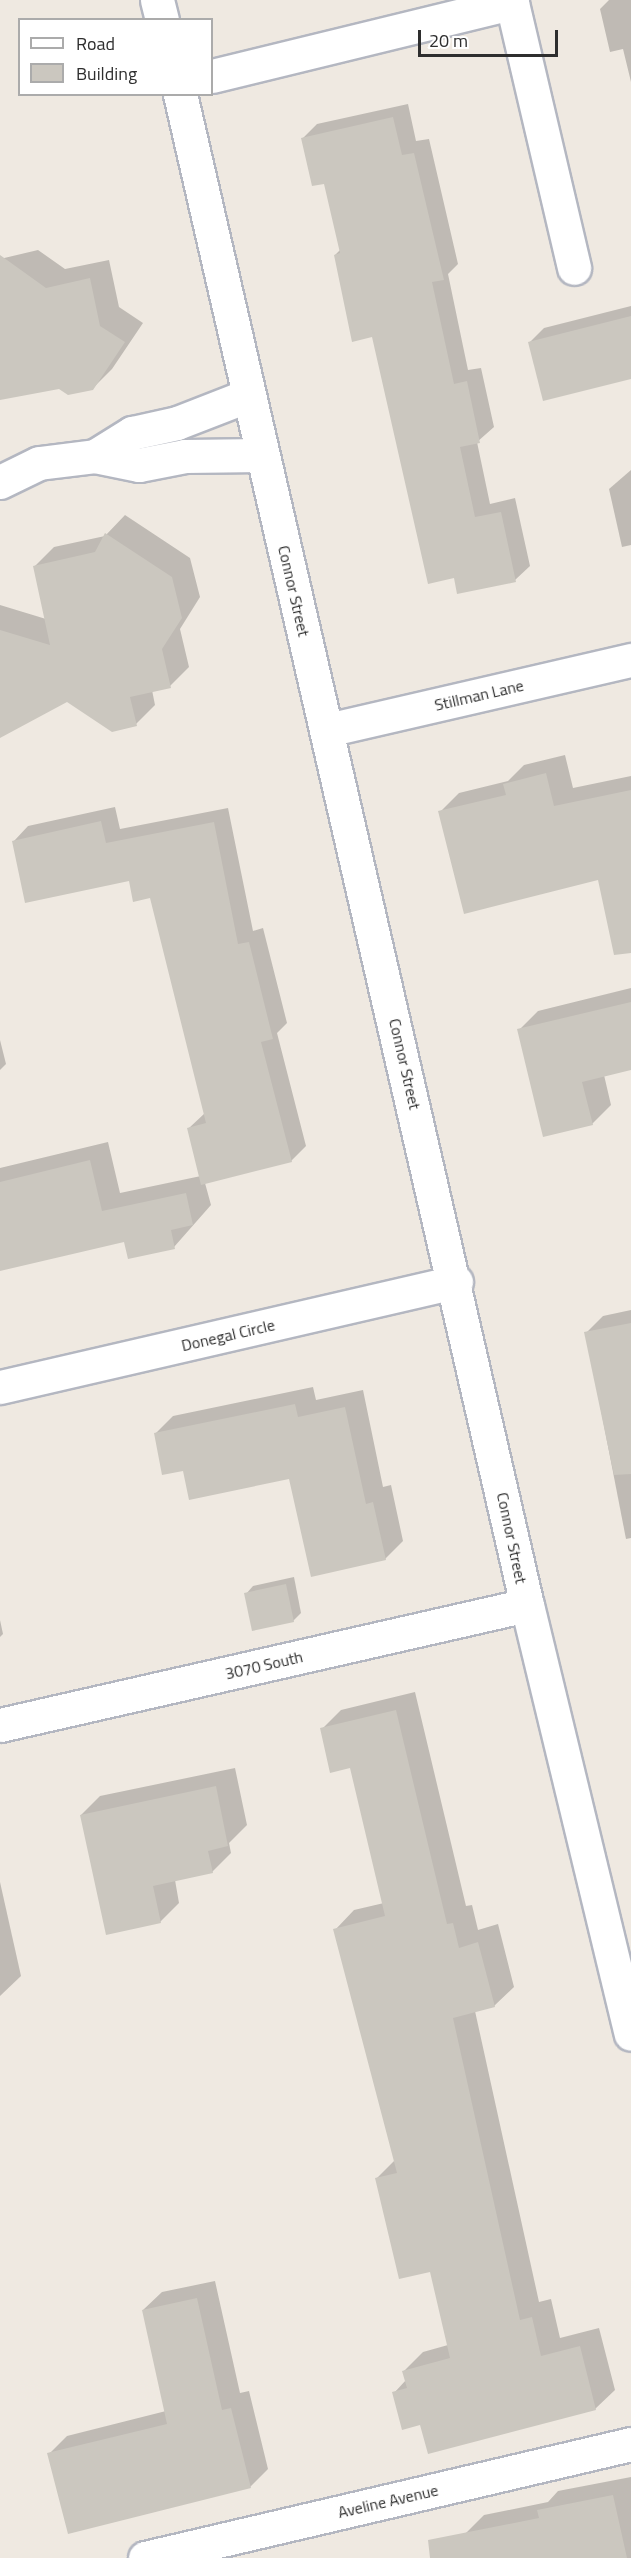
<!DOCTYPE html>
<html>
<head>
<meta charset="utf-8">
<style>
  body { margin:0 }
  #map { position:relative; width:631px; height:2558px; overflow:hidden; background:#efe9e1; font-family:"Titillium Web",sans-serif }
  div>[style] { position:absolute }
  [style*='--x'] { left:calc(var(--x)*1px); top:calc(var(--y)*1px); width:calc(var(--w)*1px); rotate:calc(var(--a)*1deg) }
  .shadow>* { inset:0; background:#0003 }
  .building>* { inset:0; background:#cbc7bf }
  .roads { filter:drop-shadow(2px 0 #b4b7c1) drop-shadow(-2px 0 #b4b7c1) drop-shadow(0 2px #b4b7c1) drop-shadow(0 -2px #b4b7c1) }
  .minor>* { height:33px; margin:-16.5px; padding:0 16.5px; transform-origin:16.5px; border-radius:16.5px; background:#fff }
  span { translate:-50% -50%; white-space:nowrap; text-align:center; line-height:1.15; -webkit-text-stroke:6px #fff; paint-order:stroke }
  .street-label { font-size:16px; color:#2e2e2e }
  .legend { position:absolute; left:18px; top:18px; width:195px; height:78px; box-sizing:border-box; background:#fff; border:2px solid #ababab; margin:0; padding:8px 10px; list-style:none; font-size:18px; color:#2e2e2e }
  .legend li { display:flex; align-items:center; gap:12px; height:30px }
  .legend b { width:30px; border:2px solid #ababab }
  .scale { position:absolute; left:418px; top:30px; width:140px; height:27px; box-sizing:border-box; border:3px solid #2e2e2e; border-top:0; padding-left:8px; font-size:18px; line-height:21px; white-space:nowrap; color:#2e2e2e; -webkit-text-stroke:4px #fff; paint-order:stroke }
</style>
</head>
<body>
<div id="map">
  <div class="shadow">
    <i style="clip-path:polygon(609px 0,631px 0,631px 82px,623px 49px,610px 52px,600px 9px)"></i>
    <i style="clip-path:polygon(408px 104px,416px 141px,429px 139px,458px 264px,448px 274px,468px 370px,481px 368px,494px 427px,477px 442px,490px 504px,515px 498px,530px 566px,515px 580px,455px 576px,373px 336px,335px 255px,341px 249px,325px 182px,302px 139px,317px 124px)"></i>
    <i style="clip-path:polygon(38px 250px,65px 269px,109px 260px,119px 307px,143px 323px,112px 369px,93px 388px,59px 388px,0 398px,0 259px)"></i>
    <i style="clip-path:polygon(631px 306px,631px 378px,530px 342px,544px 328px)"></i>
    <i style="clip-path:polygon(631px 470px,631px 545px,622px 547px,609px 489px)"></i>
    <i style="clip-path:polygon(125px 515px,190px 558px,200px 597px,180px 629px,189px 667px,170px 686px,152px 690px,155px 705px,136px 724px,67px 700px,0 726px,0 605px,46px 619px,35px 566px,54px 547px,105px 536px)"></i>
    <i style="clip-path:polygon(565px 755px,573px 788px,631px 776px,631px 903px,600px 878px,440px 812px,459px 793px,508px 781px,524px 765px)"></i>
    <i style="clip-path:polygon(115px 807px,120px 829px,228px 808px,253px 931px,263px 928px,287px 1023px,277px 1033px,306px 1146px,291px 1161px,205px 1183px,211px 1205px,174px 1247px,126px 1240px,0 1270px,0 1168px,108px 1142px,120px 1193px,201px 1176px,189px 1128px,205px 1113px,151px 897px,130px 879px,14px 841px,28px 826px)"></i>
    <i style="clip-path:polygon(631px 988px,631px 1069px,604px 1075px,611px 1105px,592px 1124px,519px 1030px,538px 1011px)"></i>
    <i style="clip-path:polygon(0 1040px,6px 1064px,0 1070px)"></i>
    <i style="clip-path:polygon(631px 1310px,631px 1538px,626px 1539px,586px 1333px,603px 1316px)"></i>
    <i style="clip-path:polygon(313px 1387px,316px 1400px,363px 1390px,383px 1487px,391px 1485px,403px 1541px,385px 1559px,290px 1478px,184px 1469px,155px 1434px,173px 1416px)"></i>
    <i style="clip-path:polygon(294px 1577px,301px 1613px,293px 1621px,246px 1594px,253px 1586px)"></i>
    <i style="clip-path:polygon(0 1620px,3px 1634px,0 1637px)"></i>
    <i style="clip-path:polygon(415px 1692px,466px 1906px,472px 1905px,478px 1930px,498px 1924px,514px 1987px,494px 2006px,475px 2011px,539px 2302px,551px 2299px,560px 2338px,599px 2328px,615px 2390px,595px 2409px,422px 2424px,394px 2393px,406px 2380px,404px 2371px,423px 2352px,448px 2345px,431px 2270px,377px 2178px,395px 2160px,335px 1930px,354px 1910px,384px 1903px,352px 1767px,322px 1729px,341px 1710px)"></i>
    <i style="clip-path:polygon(235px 1768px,247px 1825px,229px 1843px,231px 1853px,212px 1872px,175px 1880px,179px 1903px,160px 1922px,81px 1815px,100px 1796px)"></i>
    <i style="clip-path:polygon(0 1882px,21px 1976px,0 1996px)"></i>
    <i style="clip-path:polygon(215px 2281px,240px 2393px,249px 2391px,268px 2469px,250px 2487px,49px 2454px,67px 2436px,166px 2411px,143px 2310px,162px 2292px)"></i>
    <i style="clip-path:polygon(631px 2477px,631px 2558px,470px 2558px,465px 2534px,484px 2515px,548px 2502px,558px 2491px)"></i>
  </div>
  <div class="building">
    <i style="clip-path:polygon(393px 117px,402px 155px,414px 153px,444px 280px,432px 282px,454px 384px,467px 381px,480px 443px,460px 447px,475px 517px,501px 512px,516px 582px,457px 594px,454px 578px,428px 584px,372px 337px,352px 342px,334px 255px,340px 253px,324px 184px,312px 186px,301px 138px)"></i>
    <i style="clip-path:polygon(0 255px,46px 288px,90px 278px,100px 326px,125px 342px,93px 390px,68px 395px,59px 389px,0 400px)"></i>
    <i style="clip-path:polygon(631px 316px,631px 379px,543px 401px,528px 342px)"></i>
    <i style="clip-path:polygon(105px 533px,172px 577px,182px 618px,162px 649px,171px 688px,130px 697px,137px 726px,112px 732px,67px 702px,0 738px,0 630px,50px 645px,33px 566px,95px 552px)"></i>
    <i style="clip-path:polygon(546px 773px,554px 806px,631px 790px,631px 953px,614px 955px,598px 880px,464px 914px,438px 811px,506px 795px,503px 784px)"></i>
    <i style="clip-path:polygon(101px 821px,106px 843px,214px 822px,238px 944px,249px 942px,273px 1039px,261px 1042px,292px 1162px,201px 1185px,187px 1128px,206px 1123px,150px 898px,133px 902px,129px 881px,25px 903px,12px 841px)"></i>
    <i style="clip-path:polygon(631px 1002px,631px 1070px,582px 1082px,593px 1125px,543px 1137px,517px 1029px)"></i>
    <i style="clip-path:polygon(90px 1160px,102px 1211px,186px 1193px,193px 1225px,171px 1230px,175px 1249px,128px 1259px,124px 1242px,0 1271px,0 1182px)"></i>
    <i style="clip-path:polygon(631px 1323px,631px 1474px,614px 1475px,584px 1332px)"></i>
    <i style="clip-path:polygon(295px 1404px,298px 1417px,345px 1407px,366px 1504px,373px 1502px,386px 1560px,311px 1577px,289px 1479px,189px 1500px,183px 1471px,162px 1475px,154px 1433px)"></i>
    <i style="clip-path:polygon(286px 1584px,294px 1622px,252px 1631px,244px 1593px)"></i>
    <i style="clip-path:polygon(396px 1710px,447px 1924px,453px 1923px,459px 1948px,478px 1942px,495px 2007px,453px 2018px,520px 2320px,532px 2317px,541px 2356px,580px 2346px,596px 2410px,428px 2454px,420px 2425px,402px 2430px,392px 2392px,407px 2388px,402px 2371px,450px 2358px,430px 2272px,399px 2279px,375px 2178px,397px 2173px,333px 1929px,385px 1916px,350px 1768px,330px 1773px,320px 1728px)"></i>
    <i style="clip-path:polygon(216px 1786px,228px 1846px,208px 1851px,213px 1873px,153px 1886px,161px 1923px,106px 1935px,80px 1815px)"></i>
    <i style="clip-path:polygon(197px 2298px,222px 2410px,231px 2408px,251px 2488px,68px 2534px,47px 2453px,167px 2424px,142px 2310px)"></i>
    <i style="clip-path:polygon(613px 2495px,627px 2558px,430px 2558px,428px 2540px,539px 2518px,537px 2510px)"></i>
  </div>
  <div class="roads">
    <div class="minor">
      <i style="--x:157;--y:0;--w:21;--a:76"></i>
      <i style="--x:212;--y:76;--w:309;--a:-13.7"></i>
      <i style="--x:512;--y:3;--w:272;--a:76.8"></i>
      <i style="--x:180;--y:94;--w:1550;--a:77.07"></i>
      <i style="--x:527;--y:1605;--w:441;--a:76.4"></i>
      <i style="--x:95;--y:456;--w:44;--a:-31.9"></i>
      <i style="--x:132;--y:433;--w:46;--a:-12.5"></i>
      <i style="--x:177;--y:423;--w:77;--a:-21.3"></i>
      <i style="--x:0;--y:482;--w:43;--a:-26"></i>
      <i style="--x:39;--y:463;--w:56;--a:-7.1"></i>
      <i style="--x:95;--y:456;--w:45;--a:11.6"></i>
      <i style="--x:139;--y:465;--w:47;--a:-11.1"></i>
      <i style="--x:185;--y:456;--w:77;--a:-0.7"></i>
      <i style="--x:327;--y:730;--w:312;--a:-13"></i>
      <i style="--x:0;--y:1387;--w:468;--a:-13"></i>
      <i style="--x:0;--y:1725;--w:540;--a:-12.83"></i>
      <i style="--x:145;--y:2558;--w:499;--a:-13.2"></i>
    </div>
  </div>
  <div class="street-label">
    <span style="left:294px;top:591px;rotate:77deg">Connor Street</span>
    <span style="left:479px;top:695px;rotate:-13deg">Stillman Lane</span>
    <span style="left:405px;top:1064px;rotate:77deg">Connor Street</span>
    <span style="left:228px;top:1335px;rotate:-13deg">Donegal Circle</span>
    <span style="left:512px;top:1538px;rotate:78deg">Connor Street</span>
    <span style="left:264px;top:1665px;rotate:-13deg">3070 South</span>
    <span style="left:388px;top:2501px;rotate:-13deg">Aveline Avenue</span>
  </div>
  <ul class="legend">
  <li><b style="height:8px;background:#fff"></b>Road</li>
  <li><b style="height:16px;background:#cbc7bf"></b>Building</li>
  </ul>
  <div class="scale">20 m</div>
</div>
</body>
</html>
